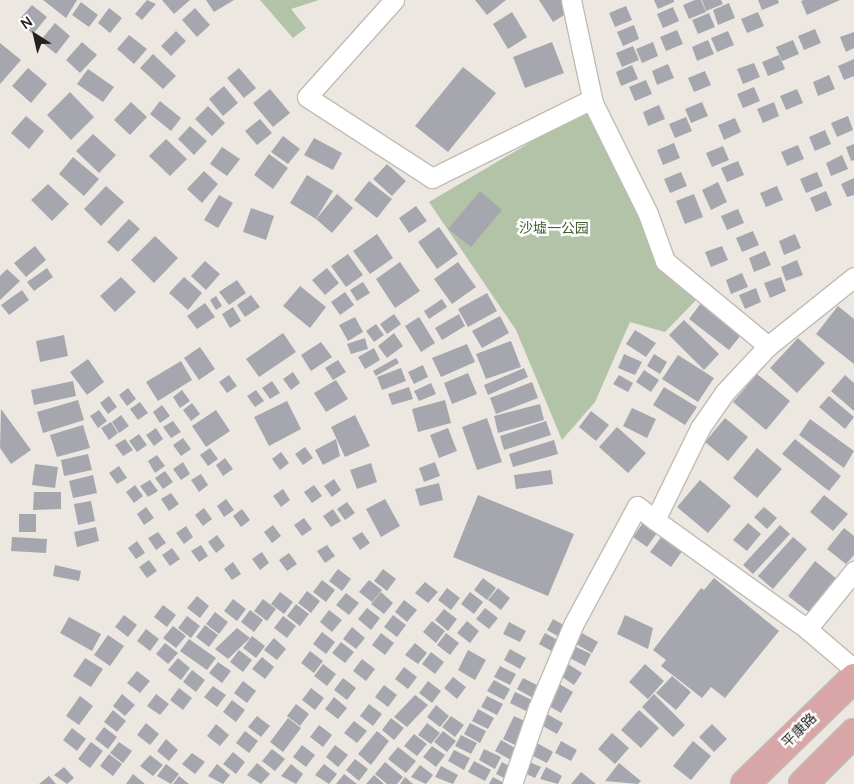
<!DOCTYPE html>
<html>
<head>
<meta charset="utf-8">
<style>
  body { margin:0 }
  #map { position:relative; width:854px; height:784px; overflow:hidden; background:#ece7e0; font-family:Manrope,"Noto Sans SC",sans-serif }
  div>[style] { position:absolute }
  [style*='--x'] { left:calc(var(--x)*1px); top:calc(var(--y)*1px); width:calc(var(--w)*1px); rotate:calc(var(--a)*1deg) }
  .green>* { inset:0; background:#b2c3a7 }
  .building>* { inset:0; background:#a6a7ae }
  .roads { filter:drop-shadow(1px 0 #c0bcb5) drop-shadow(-1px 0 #c0bcb5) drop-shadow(0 1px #c0bcb5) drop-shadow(0 -1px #c0bcb5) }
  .street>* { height:19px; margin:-9.5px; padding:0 9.5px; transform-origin:9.5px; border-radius:9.5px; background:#fff }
  .primary>* { height:28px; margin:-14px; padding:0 14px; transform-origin:14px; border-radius:14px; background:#d9a6a7 }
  span { translate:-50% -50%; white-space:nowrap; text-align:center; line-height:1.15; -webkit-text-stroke:5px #fff; paint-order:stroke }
  .park-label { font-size:14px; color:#445e32 }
  .street-label { font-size:14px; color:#242220 }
  .north { position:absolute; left:10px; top:10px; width:50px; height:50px; -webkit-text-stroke:4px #fff; paint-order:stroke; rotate:325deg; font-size:14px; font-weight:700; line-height:20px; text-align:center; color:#242220 }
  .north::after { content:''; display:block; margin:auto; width:18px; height:22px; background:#242220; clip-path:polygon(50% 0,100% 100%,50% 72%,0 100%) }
</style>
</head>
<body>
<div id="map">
  <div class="green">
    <i style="clip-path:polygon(260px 0,319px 0,291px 9px,306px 28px,293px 38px)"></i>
    <i style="clip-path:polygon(590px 107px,644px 216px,699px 297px,665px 332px,630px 322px,595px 402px,562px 440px,516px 330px,429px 202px)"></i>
  </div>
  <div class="building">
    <i style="clip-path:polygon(43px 0,77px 0,66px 18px)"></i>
    <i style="clip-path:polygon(147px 0,156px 4px,142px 20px,135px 14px)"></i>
    <i style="clip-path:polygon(162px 0,190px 0,174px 14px)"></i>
    <i style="clip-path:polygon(206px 0,234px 0,214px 12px)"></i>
    <i style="clip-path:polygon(475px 0,506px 0,487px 15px)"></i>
    <i style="clip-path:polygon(539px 0,566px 0,572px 10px,553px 22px)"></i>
    <i style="clip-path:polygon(654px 0,674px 0,674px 2px,658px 9px)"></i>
    <i style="clip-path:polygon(695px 0,701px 0,706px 12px,689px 19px,683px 5px)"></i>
    <i style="clip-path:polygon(702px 0,721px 0,723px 4px,706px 11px)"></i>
    <i style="clip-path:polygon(758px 0,778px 0,779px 3px,762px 10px)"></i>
    <i style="clip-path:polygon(840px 0,807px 15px,801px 1px,804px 0)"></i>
    <i style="clip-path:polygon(81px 2px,98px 15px,89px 27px,72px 15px)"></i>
    <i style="clip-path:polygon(729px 3px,735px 18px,718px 25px,713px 10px)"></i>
    <i style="clip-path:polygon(32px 5px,47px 17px,33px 34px,18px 21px)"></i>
    <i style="clip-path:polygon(626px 6px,632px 20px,615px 27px,609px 13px)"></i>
    <i style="clip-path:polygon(673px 7px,679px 21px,663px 28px,657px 14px)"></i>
    <i style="clip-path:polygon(109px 8px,122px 18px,110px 33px,98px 23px)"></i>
    <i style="clip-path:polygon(195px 8px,210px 25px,197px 37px,182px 20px)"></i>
    <i style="clip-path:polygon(512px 12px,527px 37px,508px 49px,493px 24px)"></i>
    <i style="clip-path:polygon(758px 12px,764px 26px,747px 33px,741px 19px)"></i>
    <i style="clip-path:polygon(709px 13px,715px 27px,698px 34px,692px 20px)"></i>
    <i style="clip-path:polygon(55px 23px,70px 36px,56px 54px,40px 41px)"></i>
    <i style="clip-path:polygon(634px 25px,639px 39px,623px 46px,617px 32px)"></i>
    <i style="clip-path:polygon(815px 29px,821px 43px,804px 50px,798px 36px)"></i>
    <i style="clip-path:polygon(677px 30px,683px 44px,666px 51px,660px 37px)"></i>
    <i style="clip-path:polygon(176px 31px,186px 41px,171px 56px,161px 46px)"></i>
    <i style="clip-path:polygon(728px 31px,734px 45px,717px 52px,711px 38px)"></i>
    <i style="clip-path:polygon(854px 32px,854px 48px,846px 52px,840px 37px)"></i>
    <i style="clip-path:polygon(129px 35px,147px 49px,134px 64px,117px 49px)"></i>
    <i style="clip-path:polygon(708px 40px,714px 54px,697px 61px,692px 47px)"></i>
    <i style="clip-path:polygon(793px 40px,799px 54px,782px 61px,776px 47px)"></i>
    <i style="clip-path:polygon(82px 42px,97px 55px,80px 73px,66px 60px)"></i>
    <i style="clip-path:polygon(552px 42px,564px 73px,525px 88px,513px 57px)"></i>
    <i style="clip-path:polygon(653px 42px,658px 56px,642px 63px,636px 49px)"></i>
    <i style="clip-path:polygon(0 43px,21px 60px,0 84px)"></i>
    <i style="clip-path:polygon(633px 46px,639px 60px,622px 67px,616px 53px)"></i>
    <i style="clip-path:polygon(153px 54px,176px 76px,163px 89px,140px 68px)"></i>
    <i style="clip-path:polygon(779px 55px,785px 69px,768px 76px,762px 62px)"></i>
    <i style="clip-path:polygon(854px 59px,854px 76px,844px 80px,838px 66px)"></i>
    <i style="clip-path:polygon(754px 63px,760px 77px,743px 84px,737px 69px)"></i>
    <i style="clip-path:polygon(668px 64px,674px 78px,657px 85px,652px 71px)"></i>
    <i style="clip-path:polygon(632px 65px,638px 79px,621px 86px,616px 72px)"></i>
    <i style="clip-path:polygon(463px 67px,496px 93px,448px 152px,415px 126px)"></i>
    <i style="clip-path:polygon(28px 68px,47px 84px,31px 103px,12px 86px)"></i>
    <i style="clip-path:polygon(239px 68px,256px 88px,244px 98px,227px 78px)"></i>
    <i style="clip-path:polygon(88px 69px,114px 87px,103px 102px,77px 84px)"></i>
    <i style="clip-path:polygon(705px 71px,711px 85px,694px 92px,688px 78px)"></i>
    <i style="clip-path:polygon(829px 75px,835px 89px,818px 96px,813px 82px)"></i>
    <i style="clip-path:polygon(646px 80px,652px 94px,635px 101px,629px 87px)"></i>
    <i style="clip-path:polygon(224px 86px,238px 103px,223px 116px,209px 99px)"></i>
    <i style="clip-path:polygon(754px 87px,760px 101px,743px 108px,737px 94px)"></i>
    <i style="clip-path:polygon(270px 89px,290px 113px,273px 127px,253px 103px)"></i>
    <i style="clip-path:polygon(797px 89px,803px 103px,786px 110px,780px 96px)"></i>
    <i style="clip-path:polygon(70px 92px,94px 117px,71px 140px,47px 115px)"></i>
    <i style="clip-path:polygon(160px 101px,181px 118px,171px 131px,150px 114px)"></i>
    <i style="clip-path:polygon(131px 102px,147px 117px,130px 135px,114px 120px)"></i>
    <i style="clip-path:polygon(702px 102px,708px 116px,691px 123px,685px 109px)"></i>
    <i style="clip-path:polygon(774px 102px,779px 116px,763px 123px,757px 109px)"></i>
    <i style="clip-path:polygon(659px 105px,665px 119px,648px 126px,643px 112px)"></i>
    <i style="clip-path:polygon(208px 106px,225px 123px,212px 136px,195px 119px)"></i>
    <i style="clip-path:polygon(26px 116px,44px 131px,29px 149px,11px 133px)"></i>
    <i style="clip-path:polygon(848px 116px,853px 130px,837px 137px,831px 123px)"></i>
    <i style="clip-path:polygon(686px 117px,692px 131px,675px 138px,669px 124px)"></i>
    <i style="clip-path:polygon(735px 118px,741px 132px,724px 140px,718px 125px)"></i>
    <i style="clip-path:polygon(260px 119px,272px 133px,257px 145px,245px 131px)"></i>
    <i style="clip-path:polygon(190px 126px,207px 141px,194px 155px,178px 139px)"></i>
    <i style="clip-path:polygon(825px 130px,831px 144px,815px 151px,809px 137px)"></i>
    <i style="clip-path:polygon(93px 134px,116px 155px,99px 173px,76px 151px)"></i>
    <i style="clip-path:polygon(283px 136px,300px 149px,288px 164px,271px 152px)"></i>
    <i style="clip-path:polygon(314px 138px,342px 153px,333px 170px,304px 155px)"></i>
    <i style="clip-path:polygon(166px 139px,187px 159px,170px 176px,149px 156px)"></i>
    <i style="clip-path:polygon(674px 143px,680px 158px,663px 165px,657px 150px)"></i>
    <i style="clip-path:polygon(854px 144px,854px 160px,851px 161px,846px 147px)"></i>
    <i style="clip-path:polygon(798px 145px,804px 159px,787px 166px,781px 152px)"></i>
    <i style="clip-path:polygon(723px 146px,729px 160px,712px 167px,706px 153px)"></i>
    <i style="clip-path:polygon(222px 147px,240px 159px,227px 176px,210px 164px)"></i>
    <i style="clip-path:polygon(269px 154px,288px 168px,273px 189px,254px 175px)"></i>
    <i style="clip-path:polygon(842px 155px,848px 169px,831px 176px,826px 163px)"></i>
    <i style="clip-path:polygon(73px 157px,99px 179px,84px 196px,59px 174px)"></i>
    <i style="clip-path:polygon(738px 161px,744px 175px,727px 182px,721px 168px)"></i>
    <i style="clip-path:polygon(387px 164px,406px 181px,392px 196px,373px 179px)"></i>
    <i style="clip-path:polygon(204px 171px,218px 184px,202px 203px,187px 189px)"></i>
    <i style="clip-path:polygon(681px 172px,687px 186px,670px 193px,664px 179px)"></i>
    <i style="clip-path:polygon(817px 172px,823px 186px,806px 193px,800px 179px)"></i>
    <i style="clip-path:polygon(307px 175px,333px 191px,316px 219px,290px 203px)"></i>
    <i style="clip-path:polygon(854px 178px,854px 195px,847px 197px,841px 184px)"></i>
    <i style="clip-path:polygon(369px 181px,392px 199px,377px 218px,354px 200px)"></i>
    <i style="clip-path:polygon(718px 182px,727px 202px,711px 210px,702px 190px)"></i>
    <i style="clip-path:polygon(48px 184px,69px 204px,52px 221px,31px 200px)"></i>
    <i style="clip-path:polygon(106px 186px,124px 202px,101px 226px,84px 209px)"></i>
    <i style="clip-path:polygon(777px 186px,783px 200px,766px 207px,760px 193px)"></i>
    <i style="clip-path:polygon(480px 191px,502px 210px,471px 247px,448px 229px)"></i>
    <i style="clip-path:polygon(826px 191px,832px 205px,816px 212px,810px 198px)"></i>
    <i style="clip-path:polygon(337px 194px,353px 208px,332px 233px,316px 219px)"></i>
    <i style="clip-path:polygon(694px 194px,703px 217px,685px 224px,676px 201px)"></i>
    <i style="clip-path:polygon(219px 195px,233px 203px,218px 228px,204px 220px)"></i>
    <i style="clip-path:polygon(416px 206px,427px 221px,409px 233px,399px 218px)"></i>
    <i style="clip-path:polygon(251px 208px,274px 216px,266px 240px,243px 232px)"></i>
    <i style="clip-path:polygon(738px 209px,744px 223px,727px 230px,721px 216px)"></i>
    <i style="clip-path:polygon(129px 219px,140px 229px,118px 252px,107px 242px)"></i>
    <i style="clip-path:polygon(439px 227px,458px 254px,437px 269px,418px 242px)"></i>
    <i style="clip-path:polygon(753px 231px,759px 245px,742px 252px,736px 238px)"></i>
    <i style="clip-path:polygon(377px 234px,393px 258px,370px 274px,353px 251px)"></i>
    <i style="clip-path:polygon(795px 234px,801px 248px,784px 255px,779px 241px)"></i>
    <i style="clip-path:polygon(155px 236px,178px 258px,154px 283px,131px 260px)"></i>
    <i style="clip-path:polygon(35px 246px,46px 260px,26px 277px,14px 263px)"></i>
    <i style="clip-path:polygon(722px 246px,728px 260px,711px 267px,705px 252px)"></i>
    <i style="clip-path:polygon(765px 251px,771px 265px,754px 272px,749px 258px)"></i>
    <i style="clip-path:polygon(348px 254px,363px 275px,346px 287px,331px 266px)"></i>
    <i style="clip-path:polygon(797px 260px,803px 275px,786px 281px,781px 267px)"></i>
    <i style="clip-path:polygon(205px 261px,220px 274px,206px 290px,191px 276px)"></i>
    <i style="clip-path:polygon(400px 262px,420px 291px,395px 308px,376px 279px)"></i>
    <i style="clip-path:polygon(458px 262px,476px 287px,452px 304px,434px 279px)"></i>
    <i style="clip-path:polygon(47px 268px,53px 277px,34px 291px,27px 282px)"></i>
    <i style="clip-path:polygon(327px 268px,339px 283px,325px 295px,312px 280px)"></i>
    <i style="clip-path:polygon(7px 269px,20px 281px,0 300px,0 276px)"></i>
    <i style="clip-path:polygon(742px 273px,748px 287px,731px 294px,726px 280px)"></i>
    <i style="clip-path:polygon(121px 277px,136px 292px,115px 312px,100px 296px)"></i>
    <i style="clip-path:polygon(184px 277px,202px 293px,188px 310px,169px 293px)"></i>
    <i style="clip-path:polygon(781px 277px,786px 291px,770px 298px,764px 283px)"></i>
    <i style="clip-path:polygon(237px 280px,246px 293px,229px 305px,219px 292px)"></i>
    <i style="clip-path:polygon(363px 282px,370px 293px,357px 301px,350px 290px)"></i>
    <i style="clip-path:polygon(300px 286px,326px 307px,310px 328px,283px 306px)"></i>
    <i style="clip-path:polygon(756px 288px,761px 302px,745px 309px,739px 295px)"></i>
    <i style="clip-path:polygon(22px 290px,29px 300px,9px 315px,1px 305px)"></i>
    <i style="clip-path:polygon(345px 292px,354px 305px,340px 315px,331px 302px)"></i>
    <i style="clip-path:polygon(487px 293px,497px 311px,468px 327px,458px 309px)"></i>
    <i style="clip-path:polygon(251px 295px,260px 307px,245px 317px,237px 305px)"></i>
    <i style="clip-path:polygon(216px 296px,222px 306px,216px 310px,210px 300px)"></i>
    <i style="clip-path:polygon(442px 299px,447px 307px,429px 319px,424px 311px)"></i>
    <i style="clip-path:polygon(704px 299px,745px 330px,729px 350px,689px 319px)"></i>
    <i style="clip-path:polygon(205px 303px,215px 317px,197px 329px,187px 316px)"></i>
    <i style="clip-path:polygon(838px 306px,854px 319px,854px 364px,816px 334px)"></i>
    <i style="clip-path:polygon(233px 307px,241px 321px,230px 328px,222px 314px)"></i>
    <i style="clip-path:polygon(394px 314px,401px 324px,387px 334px,380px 324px)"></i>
    <i style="clip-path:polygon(459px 314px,465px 326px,442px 340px,435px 328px)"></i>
    <i style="clip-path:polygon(500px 316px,509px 333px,482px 348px,472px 331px)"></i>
    <i style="clip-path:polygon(355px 317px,363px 332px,348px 341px,339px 325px)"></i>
    <i style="clip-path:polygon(419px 317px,435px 343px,421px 352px,405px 326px)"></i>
    <i style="clip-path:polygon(684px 320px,719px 354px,704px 370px,669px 335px)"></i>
    <i style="clip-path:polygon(376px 324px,384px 335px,374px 342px,366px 331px)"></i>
    <i style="clip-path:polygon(635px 330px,656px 343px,646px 357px,626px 344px)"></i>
    <i style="clip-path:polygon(283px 333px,296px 352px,259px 377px,246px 359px)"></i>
    <i style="clip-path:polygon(394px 333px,403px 346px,387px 358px,378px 346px)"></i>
    <i style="clip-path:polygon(64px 335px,68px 356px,40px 362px,36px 341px)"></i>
    <i style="clip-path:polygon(365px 338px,368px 349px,351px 354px,347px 344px)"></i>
    <i style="clip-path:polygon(798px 338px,825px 363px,797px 393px,770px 368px)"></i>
    <i style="clip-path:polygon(511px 341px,521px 367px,486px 379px,476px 354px)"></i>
    <i style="clip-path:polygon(321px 342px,332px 357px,311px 371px,301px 355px)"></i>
    <i style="clip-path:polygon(467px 344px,475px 362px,441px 377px,432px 358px)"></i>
    <i style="clip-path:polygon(200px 347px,215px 369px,199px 380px,184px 358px)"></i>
    <i style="clip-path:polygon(374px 348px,380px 360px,365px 369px,358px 357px)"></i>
    <i style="clip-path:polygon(624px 354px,642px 362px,635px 375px,618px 368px)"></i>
    <i style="clip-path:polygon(654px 354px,667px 362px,660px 374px,647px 366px)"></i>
    <i style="clip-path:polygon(678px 355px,714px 378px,698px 402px,662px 379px)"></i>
    <i style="clip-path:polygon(396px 358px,399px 363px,376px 376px,373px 371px)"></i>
    <i style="clip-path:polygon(88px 359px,104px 382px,87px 395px,70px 372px)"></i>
    <i style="clip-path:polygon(338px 360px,346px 372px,333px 380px,325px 368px)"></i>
    <i style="clip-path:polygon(181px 361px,192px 380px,158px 401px,146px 382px)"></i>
    <i style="clip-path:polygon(423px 365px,428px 377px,414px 384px,408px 372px)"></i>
    <i style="clip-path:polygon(401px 368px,406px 381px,382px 390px,377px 377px)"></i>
    <i style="clip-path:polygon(524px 368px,528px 377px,488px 395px,484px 385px)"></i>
    <i style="clip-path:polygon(644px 370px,659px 380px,651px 392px,636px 382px)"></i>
    <i style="clip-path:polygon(293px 372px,300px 383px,291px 390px,283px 379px)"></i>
    <i style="clip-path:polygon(468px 373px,477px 394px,452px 404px,444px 383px)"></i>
    <i style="clip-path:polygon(757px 374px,790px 401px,766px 430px,733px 402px)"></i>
    <i style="clip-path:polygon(229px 375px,237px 386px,227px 393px,219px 382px)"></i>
    <i style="clip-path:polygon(619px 375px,633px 383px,628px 392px,613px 384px)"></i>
    <i style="clip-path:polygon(845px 375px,854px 383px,854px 411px,831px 391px)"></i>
    <i style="clip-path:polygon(336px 380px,348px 399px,326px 412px,314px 393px)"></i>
    <i style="clip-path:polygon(73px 381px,76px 396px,34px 405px,31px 390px)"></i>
    <i style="clip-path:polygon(272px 381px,280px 393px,270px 399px,262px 388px)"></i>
    <i style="clip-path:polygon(532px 382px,538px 398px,496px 414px,490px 398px)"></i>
    <i style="clip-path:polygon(431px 383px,436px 394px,419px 401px,414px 391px)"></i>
    <i style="clip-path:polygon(409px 387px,413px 399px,392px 405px,388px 394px)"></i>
    <i style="clip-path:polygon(664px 387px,697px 407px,685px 425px,653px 405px)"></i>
    <i style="clip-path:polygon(128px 388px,136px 399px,127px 406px,119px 395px)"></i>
    <i style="clip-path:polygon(182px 390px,190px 401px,180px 408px,173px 397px)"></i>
    <i style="clip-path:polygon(256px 390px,264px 401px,255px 407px,247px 396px)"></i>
    <i style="clip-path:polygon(109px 396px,117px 407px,108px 414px,100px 403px)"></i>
    <i style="clip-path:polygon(829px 396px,854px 417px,845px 429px,819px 407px)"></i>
    <i style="clip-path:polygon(78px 400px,84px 420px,43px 433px,37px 412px)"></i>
    <i style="clip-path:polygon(445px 400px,451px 423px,418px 432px,412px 409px)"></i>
    <i style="clip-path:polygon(287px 401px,301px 429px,269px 446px,254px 417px)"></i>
    <i style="clip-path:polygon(140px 402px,148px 413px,138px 420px,130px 409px)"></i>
    <i style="clip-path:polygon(192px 403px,200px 414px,191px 421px,183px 410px)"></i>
    <i style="clip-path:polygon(540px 404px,544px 420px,498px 433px,494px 416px)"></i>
    <i style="clip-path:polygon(162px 405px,170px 416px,160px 423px,153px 412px)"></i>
    <i style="clip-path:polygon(632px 408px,656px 419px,647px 438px,623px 426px)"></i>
    <i style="clip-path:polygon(1px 409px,31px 450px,11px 464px,0 448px)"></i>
    <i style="clip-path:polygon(99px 410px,107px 421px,98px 428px,90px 416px)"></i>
    <i style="clip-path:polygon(216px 410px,230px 431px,206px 447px,192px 426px)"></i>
    <i style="clip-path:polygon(591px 411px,609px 425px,596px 441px,579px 427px)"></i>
    <i style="clip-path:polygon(121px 415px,129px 426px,119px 433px,112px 422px)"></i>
    <i style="clip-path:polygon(355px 415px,370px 446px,345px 457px,331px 427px)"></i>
    <i style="clip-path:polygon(487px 418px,502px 462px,477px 470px,462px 427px)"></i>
    <i style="clip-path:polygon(725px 418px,748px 437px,728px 461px,705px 442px)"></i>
    <i style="clip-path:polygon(810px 419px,854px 451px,844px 468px,799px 435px)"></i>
    <i style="clip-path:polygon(173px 421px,181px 432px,171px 438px,163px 427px)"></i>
    <i style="clip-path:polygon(546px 421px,551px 435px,504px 450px,500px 436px)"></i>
    <i style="clip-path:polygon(111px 422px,118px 433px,109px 440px,101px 428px)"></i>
    <i style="clip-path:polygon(83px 425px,90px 448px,57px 457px,50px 435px)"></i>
    <i style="clip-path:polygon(617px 427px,646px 453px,628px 473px,599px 447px)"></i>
    <i style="clip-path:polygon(156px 428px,163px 439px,154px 446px,146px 435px)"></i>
    <i style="clip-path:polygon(448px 428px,457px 451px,439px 458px,430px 435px)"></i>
    <i style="clip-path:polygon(139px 434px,147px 445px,137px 452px,129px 441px)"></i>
    <i style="clip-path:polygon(183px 438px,191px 449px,181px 456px,173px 445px)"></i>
    <i style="clip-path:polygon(125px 439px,133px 450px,123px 456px,115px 445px)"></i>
    <i style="clip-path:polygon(336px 439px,340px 456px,323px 465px,315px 450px)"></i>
    <i style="clip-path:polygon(795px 439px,841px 476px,829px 491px,782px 454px)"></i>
    <i style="clip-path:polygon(554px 440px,558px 454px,513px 467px,509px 454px)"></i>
    <i style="clip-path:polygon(305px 447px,313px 458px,303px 465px,295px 454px)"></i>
    <i style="clip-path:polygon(210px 448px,218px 459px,208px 466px,200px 455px)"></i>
    <i style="clip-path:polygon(757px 448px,782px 469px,757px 498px,733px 478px)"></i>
    <i style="clip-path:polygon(281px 452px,289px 463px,280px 470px,272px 459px)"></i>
    <i style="clip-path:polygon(88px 454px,92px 470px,64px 476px,61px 460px)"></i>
    <i style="clip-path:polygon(157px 455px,165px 466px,155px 473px,148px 461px)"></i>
    <i style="clip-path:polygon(225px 458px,233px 469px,223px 476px,216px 465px)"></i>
    <i style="clip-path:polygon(183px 462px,190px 474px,181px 480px,173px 469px)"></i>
    <i style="clip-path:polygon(435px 462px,440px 476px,424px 482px,419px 468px)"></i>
    <i style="clip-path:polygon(371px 463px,377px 482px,357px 489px,350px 470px)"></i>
    <i style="clip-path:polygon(35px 464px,58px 467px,55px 488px,32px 485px)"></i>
    <i style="clip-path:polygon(119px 466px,127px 478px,117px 484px,109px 473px)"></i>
    <i style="clip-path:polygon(551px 470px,553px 484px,516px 489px,514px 475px)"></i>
    <i style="clip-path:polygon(165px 471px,173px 482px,163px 489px,155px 478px)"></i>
    <i style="clip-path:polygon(201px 474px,208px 485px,199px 492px,191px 480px)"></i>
    <i style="clip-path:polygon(93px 475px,97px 493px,73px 498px,69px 481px)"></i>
    <i style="clip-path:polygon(334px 479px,341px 490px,332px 497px,324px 486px)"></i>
    <i style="clip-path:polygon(150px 480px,158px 491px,148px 497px,140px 486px)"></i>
    <i style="clip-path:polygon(700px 480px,731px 506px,708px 533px,677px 507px)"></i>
    <i style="clip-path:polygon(439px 483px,443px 500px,420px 506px,415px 489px)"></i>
    <i style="clip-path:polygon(135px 485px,143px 496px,134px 503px,126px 492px)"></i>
    <i style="clip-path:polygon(314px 485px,322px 496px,312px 503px,304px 492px)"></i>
    <i style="clip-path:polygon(283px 489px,290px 500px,281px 507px,273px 496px)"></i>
    <i style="clip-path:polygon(34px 492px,61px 492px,61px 509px,33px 510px)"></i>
    <i style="clip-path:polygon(171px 493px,179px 504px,169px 511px,161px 499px)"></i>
    <i style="clip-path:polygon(478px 495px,574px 534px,548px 596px,453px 557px)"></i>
    <i style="clip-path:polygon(824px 495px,848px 514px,833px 531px,810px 512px)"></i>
    <i style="clip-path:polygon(226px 499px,234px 510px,224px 517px,217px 506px)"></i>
    <i style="clip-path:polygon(385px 499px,400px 526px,381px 537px,366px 509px)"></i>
    <i style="clip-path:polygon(91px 501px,95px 521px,78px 525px,74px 504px)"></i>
    <i style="clip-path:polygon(347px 502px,355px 513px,345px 520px,337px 509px)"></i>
    <i style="clip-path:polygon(146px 507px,154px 518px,144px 525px,137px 514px)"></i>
    <i style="clip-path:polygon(764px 507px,777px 518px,767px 529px,754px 517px)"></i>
    <i style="clip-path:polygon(204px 508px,212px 519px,203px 526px,195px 515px)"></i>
    <i style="clip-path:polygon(242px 509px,250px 520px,241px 527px,233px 516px)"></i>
    <i style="clip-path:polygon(333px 509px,341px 521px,331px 527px,323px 516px)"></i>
    <i style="clip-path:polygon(19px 514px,36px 514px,36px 532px,19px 532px)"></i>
    <i style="clip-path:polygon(304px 518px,312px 529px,302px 536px,294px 525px)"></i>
    <i style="clip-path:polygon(645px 520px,659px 530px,647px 547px,633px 537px)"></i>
    <i style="clip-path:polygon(748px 523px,761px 534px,747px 551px,733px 540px)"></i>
    <i style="clip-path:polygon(273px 525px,281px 536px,272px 543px,264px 532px)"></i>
    <i style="clip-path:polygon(780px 525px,790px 534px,753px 574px,743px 565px)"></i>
    <i style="clip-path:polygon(186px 526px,193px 537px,184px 544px,176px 533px)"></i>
    <i style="clip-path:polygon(96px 527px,99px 541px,77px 547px,74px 532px)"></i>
    <i style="clip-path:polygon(844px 528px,854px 536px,854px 555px,846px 564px,827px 549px)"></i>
    <i style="clip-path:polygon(158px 532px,166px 543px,156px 550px,148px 538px)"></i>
    <i style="clip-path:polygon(362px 532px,370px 543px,360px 550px,352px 538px)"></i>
    <i style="clip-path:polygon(665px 532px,685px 547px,671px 567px,650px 552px)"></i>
    <i style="clip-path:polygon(217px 535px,225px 546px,216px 553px,208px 542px)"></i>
    <i style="clip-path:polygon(12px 537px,47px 539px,46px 553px,11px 551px)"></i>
    <i style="clip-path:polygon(793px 537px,807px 549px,773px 589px,758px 576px)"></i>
    <i style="clip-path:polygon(137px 541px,145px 553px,136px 559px,128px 548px)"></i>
    <i style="clip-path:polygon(201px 545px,208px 556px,199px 562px,191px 551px)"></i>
    <i style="clip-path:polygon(327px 545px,335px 556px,325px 563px,317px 551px)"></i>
    <i style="clip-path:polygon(172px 548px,180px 559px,170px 566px,162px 555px)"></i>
    <i style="clip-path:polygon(262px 552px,269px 563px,260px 570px,252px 559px)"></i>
    <i style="clip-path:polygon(289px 553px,297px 564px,287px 571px,279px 560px)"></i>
    <i style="clip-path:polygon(149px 560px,157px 571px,147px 578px,139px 567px)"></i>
    <i style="clip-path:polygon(815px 561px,837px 579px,810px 613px,788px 596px)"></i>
    <i style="clip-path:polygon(233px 562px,241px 574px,232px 580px,224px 569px)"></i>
    <i style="clip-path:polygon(55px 565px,81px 571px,79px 581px,53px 576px)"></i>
    <i style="clip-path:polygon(338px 569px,351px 579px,342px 591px,329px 581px)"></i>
    <i style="clip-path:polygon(383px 569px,396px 579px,387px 591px,374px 581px)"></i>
    <i style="clip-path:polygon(483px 578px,496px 588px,487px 600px,474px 590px)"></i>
    <i style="clip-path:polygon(714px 578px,779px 631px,725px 698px,711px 687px,702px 698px,661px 666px,666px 660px,653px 650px,701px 588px,704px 590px)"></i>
    <i style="clip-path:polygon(322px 580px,335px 590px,326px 602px,313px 592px)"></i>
    <i style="clip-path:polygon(369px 580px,382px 590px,372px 602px,359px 592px)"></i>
    <i style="clip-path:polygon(425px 582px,438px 592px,428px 603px,415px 593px)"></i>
    <i style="clip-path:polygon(447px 588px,460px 598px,451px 610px,438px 600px)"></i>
    <i style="clip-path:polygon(498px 588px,510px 598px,501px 610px,488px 600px)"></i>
    <i style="clip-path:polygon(307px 591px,320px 601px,311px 613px,298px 603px)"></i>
    <i style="clip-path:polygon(280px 592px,293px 602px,284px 614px,271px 604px)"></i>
    <i style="clip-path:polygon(381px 592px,393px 603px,384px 614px,371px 604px)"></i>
    <i style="clip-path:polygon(470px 592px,483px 602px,474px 614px,461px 604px)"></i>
    <i style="clip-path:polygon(346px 593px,359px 603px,349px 615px,336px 605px)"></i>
    <i style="clip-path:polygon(197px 596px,209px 606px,200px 618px,187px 608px)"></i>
    <i style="clip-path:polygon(233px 599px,246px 609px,237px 621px,224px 611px)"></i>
    <i style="clip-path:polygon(263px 599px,276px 609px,267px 621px,254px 611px)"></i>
    <i style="clip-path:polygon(404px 600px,417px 610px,407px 622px,395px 612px)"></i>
    <i style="clip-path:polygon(296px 604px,309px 614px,300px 626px,287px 616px)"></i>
    <i style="clip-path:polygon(163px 605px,176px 615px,167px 627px,154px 617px)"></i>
    <i style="clip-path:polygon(367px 608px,380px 618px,371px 630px,358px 619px)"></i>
    <i style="clip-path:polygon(485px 608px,498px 618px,489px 629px,476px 619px)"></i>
    <i style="clip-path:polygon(444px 609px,457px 619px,448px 631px,435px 620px)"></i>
    <i style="clip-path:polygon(250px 610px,263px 620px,254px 632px,241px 622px)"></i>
    <i style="clip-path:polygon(329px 610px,342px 620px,332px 632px,320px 622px)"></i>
    <i style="clip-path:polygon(215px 612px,228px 622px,219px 634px,206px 624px)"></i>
    <i style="clip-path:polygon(124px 615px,137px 625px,128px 637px,115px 627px)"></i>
    <i style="clip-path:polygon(393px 615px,406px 625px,397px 637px,384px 627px)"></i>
    <i style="clip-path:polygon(625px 615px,653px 628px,648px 649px,617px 634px)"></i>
    <i style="clip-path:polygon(187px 616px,200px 626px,191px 638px,178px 628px)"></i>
    <i style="clip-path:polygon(283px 616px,296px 626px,287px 638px,274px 628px)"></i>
    <i style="clip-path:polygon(69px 617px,101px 634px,92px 651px,60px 633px)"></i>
    <i style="clip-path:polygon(553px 619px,569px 628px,563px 639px,547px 630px)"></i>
    <i style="clip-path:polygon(432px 621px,445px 631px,436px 643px,423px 632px)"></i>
    <i style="clip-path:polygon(467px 621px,479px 631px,470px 643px,457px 633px)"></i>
    <i style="clip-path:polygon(509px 622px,526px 631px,520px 642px,503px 634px)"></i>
    <i style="clip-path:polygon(205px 625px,218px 635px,209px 647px,196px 637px)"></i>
    <i style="clip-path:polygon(173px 626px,186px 636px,176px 648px,163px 638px)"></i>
    <i style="clip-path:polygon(352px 627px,365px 638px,356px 649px,343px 639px)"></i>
    <i style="clip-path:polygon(237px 628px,250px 638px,228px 659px,215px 649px)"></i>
    <i style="clip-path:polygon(146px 629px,159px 639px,150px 651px,137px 641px)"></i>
    <i style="clip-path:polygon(322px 632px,335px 642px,326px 654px,313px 644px)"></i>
    <i style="clip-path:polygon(381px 633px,394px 643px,385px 655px,372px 645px)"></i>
    <i style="clip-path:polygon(446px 633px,459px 643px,450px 655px,437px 645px)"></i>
    <i style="clip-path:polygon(545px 633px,561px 642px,555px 653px,539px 644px)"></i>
    <i style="clip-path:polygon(582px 633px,598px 642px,592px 653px,576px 644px)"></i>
    <i style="clip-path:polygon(108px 635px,124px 646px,110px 666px,94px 655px)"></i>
    <i style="clip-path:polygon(252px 636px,265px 646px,256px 658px,243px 648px)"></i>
    <i style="clip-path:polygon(274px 638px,286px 649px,277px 660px,264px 650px)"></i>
    <i style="clip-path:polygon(189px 639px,216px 658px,207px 670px,180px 651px)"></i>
    <i style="clip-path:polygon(341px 642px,354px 652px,345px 663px,332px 653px)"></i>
    <i style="clip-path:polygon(165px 643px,178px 653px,168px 664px,156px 654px)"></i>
    <i style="clip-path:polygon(415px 643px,427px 653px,418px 664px,405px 655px)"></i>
    <i style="clip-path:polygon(574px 646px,591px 654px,585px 666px,568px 657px)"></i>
    <i style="clip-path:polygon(510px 649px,526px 658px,520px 669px,504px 660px)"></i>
    <i style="clip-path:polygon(239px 650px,252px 660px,243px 672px,230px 662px)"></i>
    <i style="clip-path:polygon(468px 650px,486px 660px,475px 680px,458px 670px)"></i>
    <i style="clip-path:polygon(310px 651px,323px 661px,314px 673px,301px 663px)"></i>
    <i style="clip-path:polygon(431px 652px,444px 662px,435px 674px,422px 664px)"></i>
    <i style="clip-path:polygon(262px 657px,274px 667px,265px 679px,252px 669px)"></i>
    <i style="clip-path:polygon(85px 658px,103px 669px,91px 687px,73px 676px)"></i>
    <i style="clip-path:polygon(178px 658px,190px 668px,181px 680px,168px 670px)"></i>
    <i style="clip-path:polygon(362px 659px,375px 669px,366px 681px,353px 671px)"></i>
    <i style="clip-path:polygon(562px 660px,582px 673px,574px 685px,555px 672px)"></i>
    <i style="clip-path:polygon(218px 662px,231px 671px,222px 683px,209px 673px)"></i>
    <i style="clip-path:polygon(323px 664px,336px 674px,327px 686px,314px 676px)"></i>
    <i style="clip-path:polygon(645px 664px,664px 681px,648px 699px,629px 682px)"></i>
    <i style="clip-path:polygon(500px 666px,516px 674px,510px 685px,494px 677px)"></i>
    <i style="clip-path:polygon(404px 667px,417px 677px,408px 689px,395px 679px)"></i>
    <i style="clip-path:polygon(192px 670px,205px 680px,196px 692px,183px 682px)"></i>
    <i style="clip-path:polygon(137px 671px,150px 681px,140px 693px,127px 683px)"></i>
    <i style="clip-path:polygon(672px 676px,691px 692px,676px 710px,656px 693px)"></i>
    <i style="clip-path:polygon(453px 677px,466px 687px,457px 699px,444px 688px)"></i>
    <i style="clip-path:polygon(343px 678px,356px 688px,347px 700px,334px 690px)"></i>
    <i style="clip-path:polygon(523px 678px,539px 686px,533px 698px,517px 689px)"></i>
    <i style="clip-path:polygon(494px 680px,510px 689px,504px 700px,487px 691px)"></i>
    <i style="clip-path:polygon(243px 681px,256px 691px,247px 703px,234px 693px)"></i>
    <i style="clip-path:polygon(428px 681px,441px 691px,432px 703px,419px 693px)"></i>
    <i style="clip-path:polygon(554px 681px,573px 692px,561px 713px,542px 702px)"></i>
    <i style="clip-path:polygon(384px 685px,397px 695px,388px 707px,375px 697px)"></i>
    <i style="clip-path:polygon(213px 686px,226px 695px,217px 707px,204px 697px)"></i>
    <i style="clip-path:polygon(179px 688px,192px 698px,183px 710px,170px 700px)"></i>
    <i style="clip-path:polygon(311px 688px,324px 698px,315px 710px,302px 700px)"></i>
    <i style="clip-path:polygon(515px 692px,532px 700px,526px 711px,510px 703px)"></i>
    <i style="clip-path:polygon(122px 694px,135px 705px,125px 716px,113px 706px)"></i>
    <i style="clip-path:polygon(156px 694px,169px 704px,160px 715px,147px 706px)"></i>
    <i style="clip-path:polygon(654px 694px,685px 725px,673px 737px,642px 707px)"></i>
    <i style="clip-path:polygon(415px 695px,428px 705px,407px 727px,394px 717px)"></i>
    <i style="clip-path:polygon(80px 696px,93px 706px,79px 725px,66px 716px)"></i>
    <i style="clip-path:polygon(487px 696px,503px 704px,497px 715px,481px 707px)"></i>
    <i style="clip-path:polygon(334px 697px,347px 708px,338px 719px,325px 709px)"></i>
    <i style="clip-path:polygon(232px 700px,245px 710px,236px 722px,223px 712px)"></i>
    <i style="clip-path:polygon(296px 704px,309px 714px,300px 726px,287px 716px)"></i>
    <i style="clip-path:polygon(369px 704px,382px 714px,373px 726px,360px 716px)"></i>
    <i style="clip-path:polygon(436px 705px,449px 716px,440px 727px,427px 717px)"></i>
    <i style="clip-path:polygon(478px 709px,494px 718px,488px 729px,472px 721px)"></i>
    <i style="clip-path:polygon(113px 710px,126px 721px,117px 732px,104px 722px)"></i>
    <i style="clip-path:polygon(639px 710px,659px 728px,641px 748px,621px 730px)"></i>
    <i style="clip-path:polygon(547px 714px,563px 723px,557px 734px,541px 725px)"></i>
    <i style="clip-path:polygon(257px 716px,270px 726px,261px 737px,248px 727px)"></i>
    <i style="clip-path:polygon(451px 716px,464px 725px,455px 737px,442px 727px)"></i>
    <i style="clip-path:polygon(514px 716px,531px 724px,519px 747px,503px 739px)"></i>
    <i style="clip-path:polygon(288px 718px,301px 728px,283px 752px,270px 742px)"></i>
    <i style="clip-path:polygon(391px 718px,404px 728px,394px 740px,382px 730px)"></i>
    <i style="clip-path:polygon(354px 721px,367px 731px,357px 743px,344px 733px)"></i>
    <i style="clip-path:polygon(146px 723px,159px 734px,150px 745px,137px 735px)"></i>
    <i style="clip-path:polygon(427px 723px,440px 733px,431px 744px,418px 735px)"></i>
    <i style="clip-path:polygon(470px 723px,486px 731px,480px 743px,464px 734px)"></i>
    <i style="clip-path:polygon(216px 724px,229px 735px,220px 746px,207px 736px)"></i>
    <i style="clip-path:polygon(712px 724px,727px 739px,714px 752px,699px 737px)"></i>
    <i style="clip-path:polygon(319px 725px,332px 735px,323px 747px,310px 737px)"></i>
    <i style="clip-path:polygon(104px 727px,117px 737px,108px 749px,95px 739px)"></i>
    <i style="clip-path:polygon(72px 728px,86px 739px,77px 751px,63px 740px)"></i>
    <i style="clip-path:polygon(245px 731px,258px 741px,249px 753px,236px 743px)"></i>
    <i style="clip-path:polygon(377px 731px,389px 741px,371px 765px,358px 754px)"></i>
    <i style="clip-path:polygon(443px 731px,456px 741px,447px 752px,434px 742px)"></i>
    <i style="clip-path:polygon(612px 733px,629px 748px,615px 764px,598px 749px)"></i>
    <i style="clip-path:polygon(414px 734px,427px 744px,417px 756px,404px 746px)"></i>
    <i style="clip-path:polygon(461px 735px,477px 743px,471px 754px,455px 746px)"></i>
    <i style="clip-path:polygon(166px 739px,178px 750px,169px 761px,157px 751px)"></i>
    <i style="clip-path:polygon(501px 740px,517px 749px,511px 760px,495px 751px)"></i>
    <i style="clip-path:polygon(561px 741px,577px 750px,571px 761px,555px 753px)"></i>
    <i style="clip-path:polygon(693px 741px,711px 756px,691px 780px,673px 766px)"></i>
    <i style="clip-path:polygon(91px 742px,103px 751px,90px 768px,78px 759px)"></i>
    <i style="clip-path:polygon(119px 742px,132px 751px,123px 763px,110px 753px)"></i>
    <i style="clip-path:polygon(537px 743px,553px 752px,547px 763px,531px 755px)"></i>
    <i style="clip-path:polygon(302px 745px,315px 755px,306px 767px,293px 757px)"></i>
    <i style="clip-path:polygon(335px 745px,348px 755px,338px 767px,326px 757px)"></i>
    <i style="clip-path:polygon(432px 746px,445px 755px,436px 767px,423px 757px)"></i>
    <i style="clip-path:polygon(398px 747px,416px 761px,406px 773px,388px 759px)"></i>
    <i style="clip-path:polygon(272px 749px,285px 759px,275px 771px,262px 761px)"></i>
    <i style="clip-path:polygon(484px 749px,501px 757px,495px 769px,479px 760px)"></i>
    <i style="clip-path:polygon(454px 750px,470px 758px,464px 770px,448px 761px)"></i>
    <i style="clip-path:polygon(233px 752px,245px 762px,236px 774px,223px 764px)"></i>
    <i style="clip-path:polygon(192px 753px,205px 762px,195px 774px,182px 764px)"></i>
    <i style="clip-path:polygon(109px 754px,122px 764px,113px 776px,100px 766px)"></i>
    <i style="clip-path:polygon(150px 755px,163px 765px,153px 776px,140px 766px)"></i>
    <i style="clip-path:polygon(355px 759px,368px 769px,359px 781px,346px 770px)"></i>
    <i style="clip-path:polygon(474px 761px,491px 770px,485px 781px,468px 772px)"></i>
    <i style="clip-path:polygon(527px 761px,541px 767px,535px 778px,522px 772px)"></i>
    <i style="clip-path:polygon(385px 762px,403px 777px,397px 784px,387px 784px,375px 774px)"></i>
    <i style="clip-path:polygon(502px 762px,518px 771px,512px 782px,496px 774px)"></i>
    <i style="clip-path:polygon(257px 763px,270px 774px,261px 784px,247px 775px)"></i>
    <i style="clip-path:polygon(619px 763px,641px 781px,638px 784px,605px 781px)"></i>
    <i style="clip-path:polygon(166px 764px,179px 774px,171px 784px,157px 776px)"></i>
    <i style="clip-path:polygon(217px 764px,230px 775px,223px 784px,208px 776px)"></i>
    <i style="clip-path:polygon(291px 764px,303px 774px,296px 784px,281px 776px)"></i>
    <i style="clip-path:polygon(324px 764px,337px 774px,329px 784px,315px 775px)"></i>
    <i style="clip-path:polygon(420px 765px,433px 775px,426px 784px,411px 777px)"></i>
    <i style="clip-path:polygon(441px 766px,458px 775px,453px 784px,435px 777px)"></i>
    <i style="clip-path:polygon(64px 767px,74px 778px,67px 784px,54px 775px)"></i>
    <i style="clip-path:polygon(546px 767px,562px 776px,558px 784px,540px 779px)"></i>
    <i style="clip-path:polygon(581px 772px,596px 784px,571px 784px)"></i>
    <i style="clip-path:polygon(133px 774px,145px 784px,126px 784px)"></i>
    <i style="clip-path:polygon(344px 774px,357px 784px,336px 784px)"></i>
    <i style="clip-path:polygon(374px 775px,384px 784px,366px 784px)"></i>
    <i style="clip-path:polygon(49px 776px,56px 784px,39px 784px)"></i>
    <i style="clip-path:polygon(179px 776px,189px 784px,173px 784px)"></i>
    <i style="clip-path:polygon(405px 777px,413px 784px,400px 784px)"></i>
    <i style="clip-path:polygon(493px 777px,506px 784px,489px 784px)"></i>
  </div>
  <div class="roads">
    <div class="street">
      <i style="--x:394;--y:0;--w:130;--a:131.9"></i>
      <i style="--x:307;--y:97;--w:149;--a:32.9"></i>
      <i style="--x:432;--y:178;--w:178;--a:-26.3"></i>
      <i style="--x:571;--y:0;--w:105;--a:77.9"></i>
      <i style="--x:593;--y:103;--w:124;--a:63.6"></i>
      <i style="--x:648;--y:214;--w:50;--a:70.1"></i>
      <i style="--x:665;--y:261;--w:134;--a:39.5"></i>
      <i style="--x:768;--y:346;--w:63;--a:133.1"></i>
      <i style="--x:725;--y:392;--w:44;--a:124.8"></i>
      <i style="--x:700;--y:428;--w:102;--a:116.1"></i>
      <i style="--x:655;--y:520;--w:187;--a:35.6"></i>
      <i style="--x:807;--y:629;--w:62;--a:40.4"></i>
      <i style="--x:768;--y:346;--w:110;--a:-38.7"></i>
      <i style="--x:807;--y:629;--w:75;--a:-51"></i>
      <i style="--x:512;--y:784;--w:80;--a:-71.1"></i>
      <i style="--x:538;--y:708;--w:90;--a:-67.1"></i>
      <i style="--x:573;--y:625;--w:135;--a:-61.7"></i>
      <i style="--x:637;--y:506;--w:23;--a:38"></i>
    </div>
    <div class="primary">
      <i style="--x:745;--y:784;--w:152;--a:-44.2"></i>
      <i style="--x:803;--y:784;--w:72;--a:-45"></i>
    </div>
  </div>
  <div class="park-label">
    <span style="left:554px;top:228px">沙墟一公园</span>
  </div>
  <div class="street-label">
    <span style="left:799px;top:730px;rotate:-45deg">平康路</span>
  </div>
  <div class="north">N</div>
</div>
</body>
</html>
